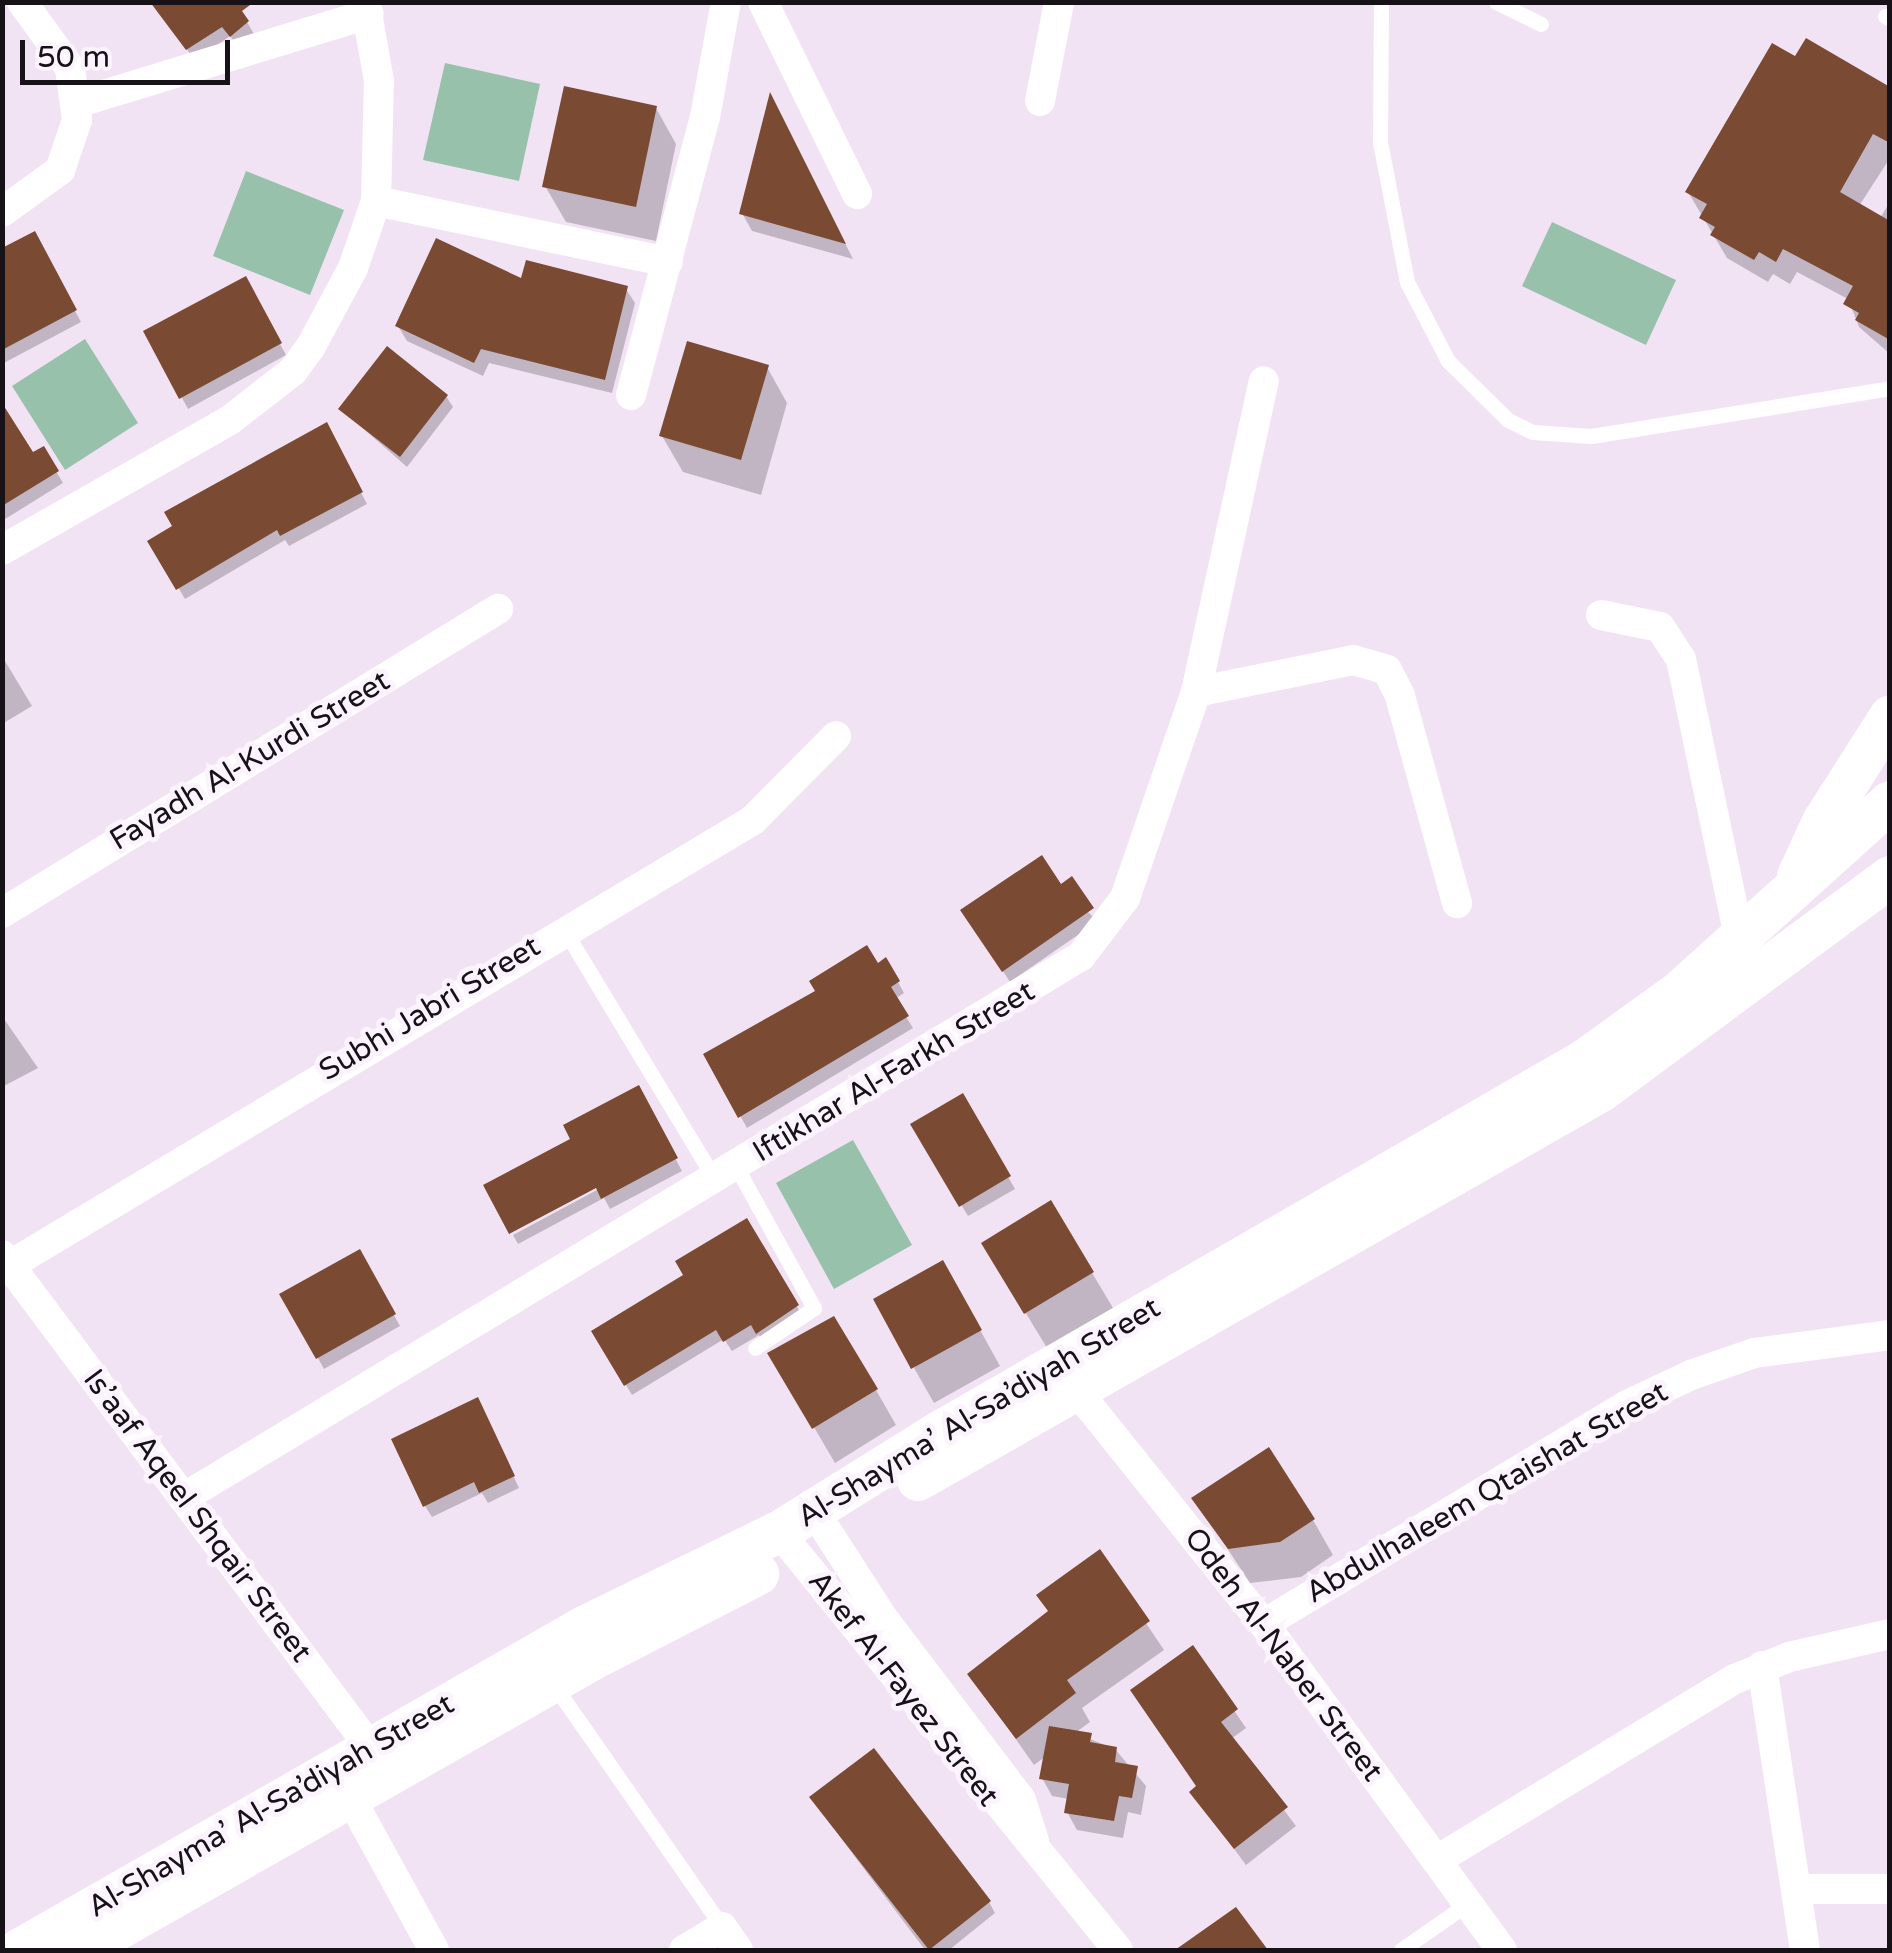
<!DOCTYPE html>
<html>
<head>
<meta charset="utf-8">
<style>
  body { margin:0 }
  #map { position:relative; width:1892px; height:1953px; overflow:hidden; background:#f2e3f4; font-family:"Varela Round",sans-serif }
  div>[style] { position:absolute }
  [style*='--x'] { left:calc(var(--x)*1px); top:calc(var(--y)*1px); width:calc(var(--w)*1px); rotate:calc(var(--a)*1deg) }
  .green>* { inset:0; background:#97c1ab }
  .shadow>* { inset:0; background:#0003 }
  .building>* { inset:0; background:#7a4a32 }
  .lane>* { height:15px; margin:-7.5px; padding:0 7.5px; transform-origin:7.5px; border-radius:7.5px; background:#fff }
  .street>* { height:30px; margin:-15px; padding:0 15px; transform-origin:15px; border-radius:15px; background:#fff }
  .secondary>* { height:42px; margin:-21px; padding:0 21px; transform-origin:21px; border-radius:21px; background:#fff }
  span { translate:-50% -50%; white-space:nowrap; text-align:center; line-height:1.15; -webkit-text-stroke:10px #fbf3fd; paint-order:stroke }
  .street-label { font-size:30px; color:#171218 }
  .frame { position:absolute; inset:0; border:5px solid #171218; pointer-events:none }
  .scale { position:absolute; left:20px; top:40px; width:210px; height:45px; box-sizing:border-box; border:5px solid #171218; border-top:0; padding-left:12px; font-size:30px; line-height:35px; white-space:nowrap; color:#171218; -webkit-text-stroke:8px #fbf3fd; paint-order:stroke }
</style>
</head>
<body>
<div id="map">
  <div class="green">
    <i style="clip-path:polygon(445px 63px,540px 84px,519px 181px,423px 160px)"></i>
    <i style="clip-path:polygon(246px 171px,344px 210px,310px 295px,213px 256px)"></i>
    <i style="clip-path:polygon(1552px 222px,1676px 280px,1646px 345px,1522px 286px)"></i>
    <i style="clip-path:polygon(85px 339px,138px 423px,65px 470px,12px 386px)"></i>
    <i style="clip-path:polygon(853px 1140px,912px 1245px,834px 1289px,776px 1183px)"></i>
  </div>
  <div class="shadow">
    <i style="clip-path:polygon(151px 2px,247px 22px,254px 34px,238px 46px,230px 36px,195px 60px)"></i>
    <i style="clip-path:polygon(1796px 60px,1890px 93px,1890px 158px,1859px 206px,1880px 218px,1890px 202px,1890px 354px,1859px 327px,1848px 299px,1797px 272px,1790px 284px,1773px 274px,1768px 282px,1727px 258px,1688px 192px)"></i>
    <i style="clip-path:polygon(656px 108px,676px 144px,656px 241px,566px 222px,545px 186px)"></i>
    <i style="clip-path:polygon(779px 112px,853px 259px,752px 231px,742px 213px)"></i>
    <i style="clip-path:polygon(34px 234px,81px 322px,2px 364px,2px 250px)"></i>
    <i style="clip-path:polygon(245px 279px,286px 355px,188px 409px,146px 332px)"></i>
    <i style="clip-path:polygon(523px 281px,626px 289px,635px 303px,612px 393px,489px 363px,483px 376px,407px 341px,398px 326px)"></i>
    <i style="clip-path:polygon(767px 367px,787px 403px,761px 495px,683px 472px,662px 436px)"></i>
    <i style="clip-path:polygon(446px 396px,453px 407px,407px 467px,341px 409px)"></i>
    <i style="clip-path:polygon(2px 409px,32px 456px,43px 449px,63px 483px,2px 521px)"></i>
    <i style="clip-path:polygon(332px 437px,367px 504px,289px 546px,285px 540px,185px 599px,151px 541px)"></i>
    <i style="clip-path:polygon(2px 656px,32px 706px,2px 724px)"></i>
    <i style="clip-path:polygon(1060px 887px,1098px 921px,1010px 982px,970px 921px)"></i>
    <i style="clip-path:polygon(877px 966px,898px 982px,904px 993px,895px 999px,913px 1028px,747px 1128px,706px 1055px)"></i>
    <i style="clip-path:polygon(2px 1016px,38px 1068px,2px 1087px)"></i>
    <i style="clip-path:polygon(638px 1088px,682px 1171px,610px 1209px,604px 1198px,518px 1244px,513px 1235px,608px 1184px,573px 1140px)"></i>
    <i style="clip-path:polygon(962px 1096px,1015px 1189px,968px 1216px,913px 1125px)"></i>
    <i style="clip-path:polygon(1051px 1204px,1113px 1308px,1047px 1348px,1005px 1279px)"></i>
    <i style="clip-path:polygon(746px 1221px,803px 1317px,764px 1343px,759px 1335px,732px 1351px,724px 1339px,632px 1395px,594px 1332px,687px 1276px)"></i>
    <i style="clip-path:polygon(359px 1252px,400px 1326px,324px 1369px,283px 1295px)"></i>
    <i style="clip-path:polygon(963px 1299px,1000px 1366px,934px 1403px,914px 1368px)"></i>
    <i style="clip-path:polygon(771px 1354px,876px 1390px,896px 1425px,835px 1463px)"></i>
    <i style="clip-path:polygon(483px 1412px,519px 1488px,488px 1503px,482px 1493px,432px 1517px,425px 1506px)"></i>
    <i style="clip-path:polygon(1195px 1499px,1313px 1520px,1333px 1555px,1301px 1577px,1250px 1583px)"></i>
    <i style="clip-path:polygon(1099px 1553px,1164px 1650px,1082px 1708px,1090px 1722px,1075px 1733px,1115px 1749px,1146px 1786px,1141px 1815px,1128px 1812px,1123px 1838px,1077px 1830px,1067px 1812px,1069px 1799px,1052px 1796px,1042px 1778px,1046px 1756px,1034px 1765px,970px 1674px,1049px 1613px)"></i>
    <i style="clip-path:polygon(1192px 1649px,1246px 1728px,1231px 1739px,1296px 1826px,1246px 1865px,1192px 1792px,1198px 1788px)"></i>
    <i style="clip-path:polygon(819px 1809px,989px 1902px,995px 1913px,949px 1950px,925px 1950px)"></i>
  </div>
  <div class="building">
    <i style="clip-path:polygon(150px 2px,254px 2px,242px 11px,249px 21px,230px 37px,222px 27px,186px 50px)"></i>
    <i style="clip-path:polygon(1806px 38px,1890px 87px,1890px 143px,1873px 134px,1840px 192px,1890px 221px,1890px 340px,1855px 320px,1859px 313px,1843px 304px,1853px 286px,1783px 249px,1776px 262px,1759px 252px,1754px 260px,1710px 235px,1715px 227px,1699px 218px,1707px 204px,1685px 192px,1772px 43px,1795px 56px)"></i>
    <i style="clip-path:polygon(564px 86px,657px 106px,636px 207px,542px 187px)"></i>
    <i style="clip-path:polygon(770px 92px,846px 244px,739px 214px)"></i>
    <i style="clip-path:polygon(35px 231px,77px 310px,2px 350px,2px 248px)"></i>
    <i style="clip-path:polygon(436px 238px,521px 278px,526px 260px,628px 286px,605px 380px,481px 349px,474px 363px,395px 326px)"></i>
    <i style="clip-path:polygon(246px 276px,282px 343px,179px 399px,143px 331px)"></i>
    <i style="clip-path:polygon(687px 341px,769px 365px,741px 460px,659px 436px)"></i>
    <i style="clip-path:polygon(387px 346px,448px 395px,400px 457px,338px 409px)"></i>
    <i style="clip-path:polygon(2px 403px,33px 452px,44px 446px,59px 471px,2px 506px)"></i>
    <i style="clip-path:polygon(327px 422px,363px 492px,280px 536px,277px 530px,176px 590px,147px 541px,172px 526px,164px 512px)"></i>
    <i style="clip-path:polygon(1042px 855px,1061px 884px,1072px 876px,1094px 908px,1002px 972px,960px 910px)"></i>
    <i style="clip-path:polygon(867px 945px,878px 963px,886px 957px,900px 981px,891px 987px,909px 1016px,738px 1118px,703px 1054px,815px 991px,809px 981px)"></i>
    <i style="clip-path:polygon(639px 1085px,678px 1158px,601px 1199px,596px 1188px,509px 1234px,483px 1185px,570px 1139px,563px 1125px)"></i>
    <i style="clip-path:polygon(963px 1093px,1011px 1176px,959px 1207px,910px 1124px)"></i>
    <i style="clip-path:polygon(1051px 1200px,1094px 1272px,1024px 1314px,981px 1243px)"></i>
    <i style="clip-path:polygon(747px 1218px,799px 1305px,756px 1334px,751px 1325px,723px 1342px,716px 1330px,624px 1386px,591px 1331px,683px 1275px,675px 1261px)"></i>
    <i style="clip-path:polygon(360px 1249px,396px 1314px,316px 1359px,279px 1294px)"></i>
    <i style="clip-path:polygon(943px 1260px,982px 1330px,911px 1369px,873px 1299px)"></i>
    <i style="clip-path:polygon(834px 1316px,878px 1389px,812px 1429px,767px 1353px)"></i>
    <i style="clip-path:polygon(478px 1397px,515px 1476px,479px 1493px,474px 1482px,423px 1507px,391px 1439px)"></i>
    <i style="clip-path:polygon(1269px 1447px,1315px 1519px,1280px 1542px,1228px 1549px,1191px 1498px)"></i>
    <i style="clip-path:polygon(1100px 1549px,1150px 1621px,1067px 1680px,1076px 1693px,1016px 1739px,967px 1674px,1048px 1611px,1036px 1595px)"></i>
    <i style="clip-path:polygon(1193px 1645px,1238px 1709px,1221px 1722px,1288px 1807px,1234px 1849px,1189px 1792px,1196px 1786px,1130px 1690px)"></i>
    <i style="clip-path:polygon(1049px 1726px,1092px 1733px,1090px 1742px,1117px 1747px,1115px 1762px,1138px 1766px,1132px 1798px,1119px 1796px,1114px 1821px,1064px 1813px,1069px 1784px,1039px 1779px)"></i>
    <i style="clip-path:polygon(874px 1748px,991px 1901px,929px 1950px,809px 1797px)"></i>
    <i style="clip-path:polygon(1236px 1907px,1268px 1950px,1175px 1950px)"></i>
  </div>
  <div class="lane">
    <i style="--x:1381;--y:2;--w:140;--a:90.4"></i>
    <i style="--x:1380;--y:142;--w:143;--a:79.1"></i>
    <i style="--x:1407;--y:282;--w:89;--a:62.6"></i>
    <i style="--x:1448;--y:361;--w:84;--a:44.5"></i>
    <i style="--x:1508;--y:420;--w:28;--a:26"></i>
    <i style="--x:1533;--y:432;--w:58;--a:3.9"></i>
    <i style="--x:1591;--y:436;--w:303;--a:-9.1"></i>
    <i style="--x:1496;--y:2;--w:50;--a:26.1"></i>
    <i style="--x:1885;--y:16;--w:6;--a:31"></i>
    <i style="--x:565;--y:931;--w:291;--a:58.9"></i>
    <i style="--x:737;--y:1168;--w:160;--a:61.2"></i>
    <i style="--x:814;--y:1308;--w:71;--a:145.9"></i>
    <i style="--x:554;--y:1685;--w:295;--a:55.2"></i>
    <i style="--x:1401;--y:1950;--w:80;--a:-34.9"></i>
  </div>
  <div class="street">
    <i style="--x:763;--y:2;--w:214;--a:63.9"></i>
    <i style="--x:1040;--y:101;--w:101;--a:-79.1"></i>
    <i style="--x:77;--y:103;--w:305;--a:-17"></i>
    <i style="--x:376;--y:201;--w:298;--a:11.8"></i>
    <i style="--x:2;--y:212;--w:72;--a:-35.9"></i>
    <i style="--x:60;--y:170;--w:53;--a:-71.2"></i>
    <i style="--x:77;--y:120;--w:52;--a:-97.7"></i>
    <i style="--x:70;--y:68;--w:82;--a:-126"></i>
    <i style="--x:631;--y:395;--w:288;--a:-75.1"></i>
    <i style="--x:705;--y:117;--w:117;--a:-79.7"></i>
    <i style="--x:2;--y:550;--w:262;--a:-29.7"></i>
    <i style="--x:230;--y:420;--w:80;--a:-37.9"></i>
    <i style="--x:293;--y:371;--w:29;--a:-54"></i>
    <i style="--x:310;--y:348;--w:91;--a:-61.7"></i>
    <i style="--x:353;--y:268;--w:71;--a:-71.1"></i>
    <i style="--x:376;--y:201;--w:120;--a:-88.6"></i>
    <i style="--x:379;--y:81;--w:80;--a:-100"></i>
    <i style="--x:1601;--y:615;--w:60;--a:11.5"></i>
    <i style="--x:1660;--y:627;--w:38;--a:57"></i>
    <i style="--x:1681;--y:659;--w:280;--a:78.2"></i>
    <i style="--x:1196;--y:692;--w:160;--a:-11.5"></i>
    <i style="--x:1353;--y:660;--w:35;--a:16"></i>
    <i style="--x:1387;--y:670;--w:29;--a:63"></i>
    <i style="--x:1400;--y:696;--w:215;--a:74.6"></i>
    <i style="--x:2;--y:913;--w:582;--a:-31.5"></i>
    <i style="--x:2;--y:1255;--w:633;--a:53.22"></i>
    <i style="--x:10;--y:1265;--w:866;--a:-30.92"></i>
    <i style="--x:753;--y:820;--w:118;--a:-45.3"></i>
    <i style="--x:1065;--y:1376;--w:318;--a:51.3"></i>
    <i style="--x:1264;--y:1624;--w:404;--a:53.9"></i>
    <i style="--x:183;--y:1498;--w:1049;--a:-31.11"></i>
    <i style="--x:1081;--y:956;--w:73;--a:-52.8"></i>
    <i style="--x:1125;--y:898;--w:218;--a:-71"></i>
    <i style="--x:1196;--y:692;--w:318;--a:-77.7"></i>
    <i style="--x:814;--y:1511;--w:127;--a:57.2"></i>
    <i style="--x:883;--y:1618;--w:228;--a:52.8"></i>
    <i style="--x:1021;--y:1800;--w:43;--a:72.4"></i>
    <i style="--x:779;--y:1532;--w:538;--a:50.96"></i>
    <i style="--x:1264;--y:1624;--w:424;--a:-31.1"></i>
    <i style="--x:1627;--y:1405;--w:71;--a:-25.1"></i>
    <i style="--x:1691;--y:1375;--w:67;--a:-19.2"></i>
    <i style="--x:1754;--y:1353;--w:137;--a:-7.5"></i>
    <i style="--x:1762;--y:1666;--w:287;--a:81.4"></i>
    <i style="--x:351;--y:1799;--w:172;--a:61.2"></i>
    <i style="--x:1437;--y:1860;--w:349;--a:-31.3"></i>
    <i style="--x:1735;--y:1679;--w:58;--a:-22.2"></i>
    <i style="--x:1789;--y:1657;--w:104;--a:-12.8"></i>
    <i style="--x:1801;--y:1889;--w:89;--a:0"></i>
    <i style="--x:684;--y:1950;--w:44;--a:-31.2"></i>
    <i style="--x:722;--y:1927;--w:28;--a:55"></i>
  </div>
  <div class="secondary">
    <i style="--x:1798;--y:876;--w:60;--a:-65.2"></i>
    <i style="--x:1823;--y:822;--w:125;--a:-57.5"></i>
    <i style="--x:918;--y:1480;--w:786;--a:-29.66"></i>
    <i style="--x:1601;--y:1091;--w:360;--a:-36.5"></i>
    <i style="--x:19;--y:1950;--w:653;--a:-29.74"></i>
    <i style="--x:586;--y:1626;--w:215;--a:-26"></i>
    <i style="--x:779;--y:1532;--w:187;--a:-31.9"></i>
    <i style="--x:938;--y:1433;--w:747;--a:-29.96"></i>
    <i style="--x:1585;--y:1060;--w:115;--a:-35.8"></i>
    <i style="--x:1678;--y:993;--w:285;--a:-42"></i>
    <i style="--x:81;--y:1950;--w:587;--a:-29.62"></i>
    <i style="--x:591;--y:1660;--w:188;--a:-27.2"></i>
  </div>
  <div class="street-label">
    <span style="left:250px;top:761px;rotate:-31deg">Fayadh Al-Kurdi Street</span>
    <span style="left:430px;top:1009px;rotate:-31deg">Subhi Jabri Street</span>
    <span style="left:894px;top:1072px;rotate:-31deg">Iftikhar Al-Farkh Street</span>
    <span style="left:979px;top:1413px;rotate:-31deg">Al-Shayma’ Al-Sa’diyah Street</span>
    <span style="left:1487px;top:1493px;rotate:-30deg">Abdulhaleem Qtaishat Street</span>
    <span style="left:197px;top:1516px;rotate:53deg">Is’aaf Aqeel Shqair Street</span>
    <span style="left:1283px;top:1655px;rotate:53deg">Odeh Al-Naber Street</span>
    <span style="left:903px;top:1689px;rotate:52deg">Akef Al-Fayez Street</span>
    <span style="left:271px;top:1806px;rotate:-30deg">Al-Shayma’ Al-Sa’diyah Street</span>
  </div>
  <div class="frame"></div>
  <div class="scale">50 m</div>
</div>
</body>
</html>
